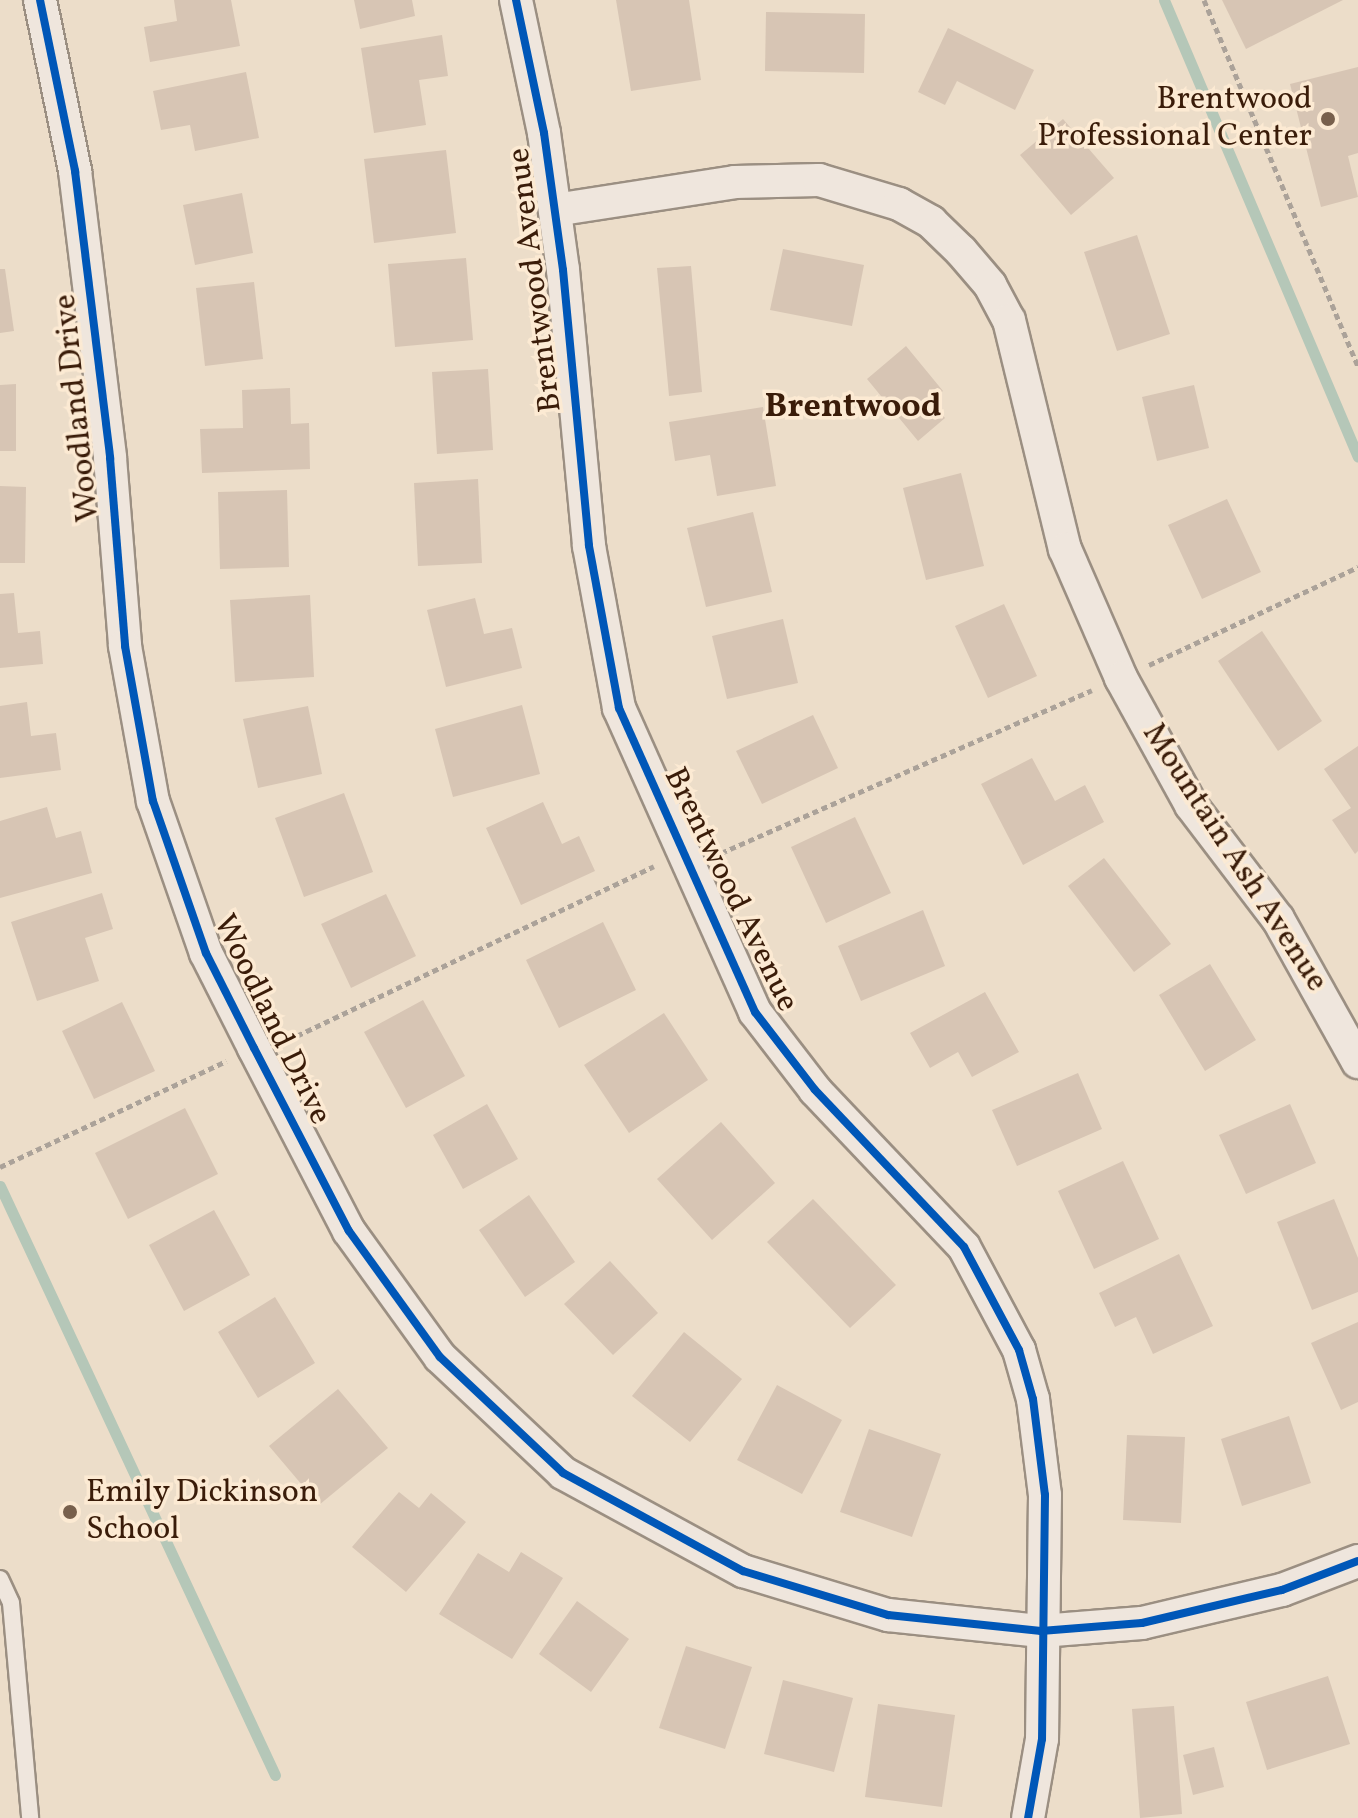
<!DOCTYPE html>
<html>
<head>
<meta charset="utf-8">
<style>
  body { margin:0 }
  #map { position:relative; width:1358px; height:1818px; overflow:hidden; background:#ecddc9; font-family:Vollkorn,serif }
  div>[style] { position:absolute }
  [style*='--x'] { left:calc(var(--x)*1px); top:calc(var(--y)*1px); width:calc(var(--w)*1px); rotate:calc(var(--a)*1deg) }
  .stream>* { height:11px; margin:-5.5px; padding:0 5.5px; transform-origin:5.5px; border-radius:5.5px; background:#b5c7b8 }
  .building>* { inset:0; background:#d7c5b4 }
  .path>* { height:5px; margin-top:-2.5px; transform-origin:0; background:repeating-linear-gradient(90deg,#aba299 0 6px,transparent 0 10px) }
  .roads { filter:drop-shadow(2px 0 #9b8f82) drop-shadow(-2px 0 #9b8f82) drop-shadow(0 2px #9b8f82) drop-shadow(0 -2px #9b8f82) }
  .service>* { height:16px; margin:-8px; padding:0 8px; transform-origin:8px; border-radius:8px; background:#efe6dd }
  .minor>* { height:32px; margin:-16px; padding:0 16px; transform-origin:16px; border-radius:16px; background:#efe6dd }
  .cycleway>* { height:8px; margin:-4px; padding:0 4px; transform-origin:4px; border-radius:4px; background:#0057b8 }
  .dots>* { width:22px; height:22px; translate:-50% -50%; box-sizing:border-box; border:4px solid #fcead3; border-radius:50% }
  span { translate:-50% -50%; white-space:nowrap; text-align:center; line-height:1.15; -webkit-text-stroke:7px #fcead3; paint-order:stroke }
  .poi-label { font-size:32px; color:#3a1c09 }
  .right { translate:-100% -50%; text-align:right }
  .left { translate:0 -50%; text-align:left }
  .street-label { font-size:32px; color:#3a1c09 }
  .neighbourhood-label { font-size:34px; color:#3a1c09; font-weight:700 }
</style>
</head>
<body>
<div id="map">
  <div class="stream">
    <i style="--x:1164;--y:0;--w:496;--a:67"></i>
    <i style="--x:0;--y:1186;--w:650;--a:64.97"></i>
  </div>
  <div class="building">
    <i style="clip-path:polygon(174px 0,231px 0,240px 46px,150px 62px,144px 27px,177px 21px)"></i>
    <i style="clip-path:polygon(354px 0,412px 0,415px 16px,360px 29px)"></i>
    <i style="clip-path:polygon(616px 0,689px 0,701px 80px,631px 91px)"></i>
    <i style="clip-path:polygon(1222px 0,1343px 0,1246px 49px)"></i>
    <i style="clip-path:polygon(766px 12px,865px 14px,864px 73px,765px 71px)"></i>
    <i style="clip-path:polygon(948px 28px,1034px 70px,1015px 110px,957px 81px,945px 105px,918px 92px)"></i>
    <i style="clip-path:polygon(442px 35px,448px 76px,419px 80px,426px 125px,374px 133px,361px 48px)"></i>
    <i style="clip-path:polygon(1358px 67px,1358px 153px,1348px 156px,1358px 197px,1321px 207px,1290px 84px)"></i>
    <i style="clip-path:polygon(246px 72px,259px 138px,195px 151px,190px 125px,161px 130px,153px 91px)"></i>
    <i style="clip-path:polygon(1063px 119px,1114px 178px,1071px 215px,1020px 155px)"></i>
    <i style="clip-path:polygon(446px 150px,456px 233px,374px 243px,364px 159px)"></i>
    <i style="clip-path:polygon(242px 193px,253px 253px,195px 265px,183px 205px)"></i>
    <i style="clip-path:polygon(1137px 235px,1170px 334px,1117px 351px,1084px 252px)"></i>
    <i style="clip-path:polygon(783px 249px,864px 265px,852px 326px,770px 310px)"></i>
    <i style="clip-path:polygon(466px 258px,473px 340px,395px 347px,388px 264px)"></i>
    <i style="clip-path:polygon(691px 266px,702px 392px,669px 396px,657px 268px)"></i>
    <i style="clip-path:polygon(0 269px,5px 269px,14px 331px,0 333px)"></i>
    <i style="clip-path:polygon(254px 282px,263px 359px,205px 366px,196px 288px)"></i>
    <i style="clip-path:polygon(906px 346px,943px 391px,931px 400px,945px 418px,918px 441px,867px 379px)"></i>
    <i style="clip-path:polygon(488px 369px,493px 450px,437px 454px,432px 372px)"></i>
    <i style="clip-path:polygon(16px 384px,16px 451px,0 451px,0 385px)"></i>
    <i style="clip-path:polygon(1194px 385px,1209px 448px,1157px 461px,1142px 397px)"></i>
    <i style="clip-path:polygon(290px 388px,291px 424px,309px 423px,310px 469px,202px 473px,200px 429px,243px 428px,242px 390px)"></i>
    <i style="clip-path:polygon(763px 407px,776px 486px,717px 496px,710px 455px,675px 461px,669px 422px)"></i>
    <i style="clip-path:polygon(961px 473px,984px 566px,926px 580px,903px 488px)"></i>
    <i style="clip-path:polygon(478px 479px,482px 563px,418px 566px,414px 483px)"></i>
    <i style="clip-path:polygon(0 486px,26px 487px,25px 563px,0 563px)"></i>
    <i style="clip-path:polygon(287px 490px,289px 567px,220px 569px,218px 492px)"></i>
    <i style="clip-path:polygon(1227px 499px,1261px 572px,1202px 599px,1168px 525px)"></i>
    <i style="clip-path:polygon(753px 512px,772px 592px,706px 607px,687px 528px)"></i>
    <i style="clip-path:polygon(14px 593px,18px 633px,40px 631px,43px 664px,0 668px,0 594px)"></i>
    <i style="clip-path:polygon(310px 595px,314px 677px,235px 682px,230px 600px)"></i>
    <i style="clip-path:polygon(475px 598px,484px 634px,512px 628px,522px 668px,446px 687px,427px 610px)"></i>
    <i style="clip-path:polygon(1004px 604px,1037px 676px,988px 698px,955px 626px)"></i>
    <i style="clip-path:polygon(783px 619px,798px 683px,727px 699px,712px 636px)"></i>
    <i style="clip-path:polygon(1262px 631px,1322px 721px,1278px 751px,1218px 661px)"></i>
    <i style="clip-path:polygon(27px 702px,31px 736px,56px 733px,61px 770px,0 778px,0 706px)"></i>
    <i style="clip-path:polygon(522px 705px,540px 774px,453px 797px,435px 729px)"></i>
    <i style="clip-path:polygon(308px 706px,322px 774px,258px 788px,243px 719px)"></i>
    <i style="clip-path:polygon(813px 715px,838px 768px,762px 804px,736px 751px)"></i>
    <i style="clip-path:polygon(1358px 746px,1358px 851px,1355px 854px,1332px 820px,1351px 808px,1324px 769px)"></i>
    <i style="clip-path:polygon(1032px 758px,1055px 801px,1085px 785px,1104px 822px,1023px 865px,981px 784px)"></i>
    <i style="clip-path:polygon(344px 793px,373px 872px,304px 897px,275px 818px)"></i>
    <i style="clip-path:polygon(543px 802px,562px 844px,579px 836px,595px 871px,521px 905px,486px 828px)"></i>
    <i style="clip-path:polygon(47px 807px,56px 838px,81px 831px,92px 873px,0 898px,0 821px)"></i>
    <i style="clip-path:polygon(855px 817px,891px 893px,826px 923px,791px 847px)"></i>
    <i style="clip-path:polygon(1104px 858px,1171px 944px,1134px 972px,1068px 886px)"></i>
    <i style="clip-path:polygon(102px 893px,113px 929px,85px 938px,99px 981px,37px 1001px,11px 922px)"></i>
    <i style="clip-path:polygon(386px 894px,416px 956px,351px 988px,321px 924px)"></i>
    <i style="clip-path:polygon(923px 910px,945px 966px,861px 1001px,838px 946px)"></i>
    <i style="clip-path:polygon(603px 922px,636px 990px,559px 1028px,526px 960px)"></i>
    <i style="clip-path:polygon(1210px 964px,1256px 1040px,1205px 1071px,1159px 995px)"></i>
    <i style="clip-path:polygon(985px 992px,1019px 1052px,972px 1077px,958px 1052px,930px 1068px,910px 1033px)"></i>
    <i style="clip-path:polygon(423px 1000px,465px 1076px,406px 1108px,364px 1032px)"></i>
    <i style="clip-path:polygon(122px 1002px,155px 1071px,94px 1099px,62px 1031px)"></i>
    <i style="clip-path:polygon(664px 1013px,708px 1080px,629px 1133px,584px 1065px)"></i>
    <i style="clip-path:polygon(1078px 1073px,1102px 1129px,1017px 1166px,992px 1110px)"></i>
    <i style="clip-path:polygon(487px 1104px,518px 1159px,463px 1189px,433px 1135px)"></i>
    <i style="clip-path:polygon(1290px 1104px,1316px 1163px,1246px 1194px,1219px 1135px)"></i>
    <i style="clip-path:polygon(185px 1108px,218px 1174px,128px 1219px,95px 1153px)"></i>
    <i style="clip-path:polygon(721px 1122px,775px 1183px,712px 1240px,657px 1179px)"></i>
    <i style="clip-path:polygon(1123px 1161px,1159px 1239px,1094px 1269px,1058px 1191px)"></i>
    <i style="clip-path:polygon(529px 1195px,575px 1262px,525px 1297px,479px 1230px)"></i>
    <i style="clip-path:polygon(813px 1199px,896px 1285px,850px 1328px,767px 1242px)"></i>
    <i style="clip-path:polygon(1334px 1199px,1358px 1258px,1358px 1292px,1312px 1310px,1277px 1222px)"></i>
    <i style="clip-path:polygon(214px 1210px,250px 1275px,184px 1311px,149px 1245px)"></i>
    <i style="clip-path:polygon(1179px 1254px,1213px 1326px,1153px 1354px,1136px 1317px,1115px 1327px,1099px 1293px)"></i>
    <i style="clip-path:polygon(610px 1261px,658px 1313px,613px 1355px,564px 1304px)"></i>
    <i style="clip-path:polygon(275px 1297px,315px 1363px,258px 1398px,218px 1332px)"></i>
    <i style="clip-path:polygon(1358px 1322px,1358px 1402px,1341px 1410px,1311px 1343px)"></i>
    <i style="clip-path:polygon(684px 1332px,742px 1379px,690px 1442px,632px 1396px)"></i>
    <i style="clip-path:polygon(777px 1385px,842px 1420px,802px 1494px,737px 1460px)"></i>
    <i style="clip-path:polygon(338px 1389px,388px 1448px,319px 1505px,269px 1446px)"></i>
    <i style="clip-path:polygon(1289px 1416px,1311px 1483px,1242px 1506px,1221px 1439px)"></i>
    <i style="clip-path:polygon(869px 1429px,941px 1454px,912px 1537px,840px 1512px)"></i>
    <i style="clip-path:polygon(1127px 1435px,1185px 1437px,1181px 1523px,1123px 1520px)"></i>
    <i style="clip-path:polygon(399px 1492px,419px 1508px,431px 1493px,466px 1522px,406px 1592px,352px 1547px)"></i>
    <i style="clip-path:polygon(521px 1552px,563px 1578px,512px 1659px,439px 1614px,478px 1553px,509px 1572px)"></i>
    <i style="clip-path:polygon(577px 1601px,629px 1639px,591px 1692px,539px 1654px)"></i>
    <i style="clip-path:polygon(686px 1646px,752px 1667px,725px 1749px,659px 1728px)"></i>
    <i style="clip-path:polygon(1328px 1676px,1350px 1744px,1267px 1770px,1246px 1702px)"></i>
    <i style="clip-path:polygon(783px 1680px,853px 1698px,834px 1772px,764px 1754px)"></i>
    <i style="clip-path:polygon(878px 1704px,955px 1715px,942px 1807px,865px 1797px)"></i>
    <i style="clip-path:polygon(1174px 1706px,1182px 1814px,1140px 1818px,1132px 1709px)"></i>
    <i style="clip-path:polygon(1214px 1747px,1224px 1787px,1193px 1795px,1183px 1755px)"></i>
  </div>
  <div class="path">
    <i style="--x:1204;--y:0;--w:398;--a:67.2"></i>
    <i style="--x:1149;--y:665;--w:231;--a:-25.1"></i>
    <i style="--x:721;--y:853;--w:405;--a:-23.7"></i>
    <i style="--x:288;--y:1040;--w:405;--a:-25.4"></i>
    <i style="--x:0;--y:1167;--w:250;--a:-25.1"></i>
  </div>
  <div class="roads">
    <div class="service">
      <i style="--x:0;--y:1579;--w:26;--a:65"></i>
      <i style="--x:11;--y:1603;--w:216;--a:84.9"></i>
    </div>
    <div class="minor">
      <i style="--x:40;--y:0;--w:175;--a:78.4"></i>
      <i style="--x:75;--y:171;--w:289;--a:83"></i>
      <i style="--x:110;--y:458;--w:189;--a:85.4"></i>
      <i style="--x:125;--y:646;--w:158;--a:79.8"></i>
      <i style="--x:153;--y:801;--w:161;--a:70.8"></i>
      <i style="--x:206;--y:953;--w:106;--a:63.2"></i>
      <i style="--x:254;--y:1048;--w:206;--a:62.6"></i>
      <i style="--x:349;--y:1231;--w:155;--a:54.2"></i>
      <i style="--x:440;--y:1357;--w:169;--a:43.3"></i>
      <i style="--x:563;--y:1473;--w:205;--a:28.6"></i>
      <i style="--x:743;--y:1571;--w:152;--a:16.9"></i>
      <i style="--x:888;--y:1615;--w:154;--a:6"></i>
      <i style="--x:1041;--y:1631;--w:101;--a:-4.5"></i>
      <i style="--x:1142;--y:1623;--w:144;--a:-13.3"></i>
      <i style="--x:1282;--y:1590;--w:81;--a:-20.9"></i>
      <i style="--x:516;--y:0;--w:136;--a:78.1"></i>
      <i style="--x:544;--y:133;--w:138;--a:82.1"></i>
      <i style="--x:563;--y:270;--w:277;--a:84.6"></i>
      <i style="--x:589;--y:546;--w:165;--a:79.5"></i>
      <i style="--x:619;--y:708;--w:333;--a:65.9"></i>
      <i style="--x:755;--y:1012;--w:98;--a:52.4"></i>
      <i style="--x:815;--y:1090;--w:216;--a:46.5"></i>
      <i style="--x:964;--y:1247;--w:117;--a:61.9"></i>
      <i style="--x:1019;--y:1350;--w:51;--a:74.1"></i>
      <i style="--x:1033;--y:1399;--w:97;--a:82.9"></i>
      <i style="--x:1045;--y:1495;--w:244;--a:90.7"></i>
      <i style="--x:1042;--y:1739;--w:80;--a:100"></i>
      <i style="--x:555;--y:210;--w:182;--a:-8.8"></i>
      <i style="--x:735;--y:182;--w:84;--a:-1.4"></i>
      <i style="--x:819;--y:180;--w:84;--a:16.7"></i>
      <i style="--x:899;--y:204;--w:37;--a:29"></i>
      <i style="--x:931;--y:222;--w:42;--a:44"></i>
      <i style="--x:961;--y:251;--w:45;--a:49.5"></i>
      <i style="--x:990;--y:285;--w:40;--a:62"></i>
      <i style="--x:1009;--y:320;--w:236;--a:76.3"></i>
      <i style="--x:1065;--y:549;--w:141;--a:66.5"></i>
      <i style="--x:1121;--y:678;--w:145;--a:61.1"></i>
      <i style="--x:1191;--y:805;--w:143;--a:52.7"></i>
      <i style="--x:1278;--y:919;--w:164;--a:60.8"></i>
    </div>
  </div>
  <div class="cycleway">
    <i style="--x:40;--y:0;--w:175;--a:78.4"></i>
    <i style="--x:75;--y:171;--w:289;--a:83"></i>
    <i style="--x:110;--y:458;--w:189;--a:85.4"></i>
    <i style="--x:125;--y:646;--w:158;--a:79.8"></i>
    <i style="--x:153;--y:801;--w:161;--a:70.8"></i>
    <i style="--x:206;--y:953;--w:106;--a:63.2"></i>
    <i style="--x:254;--y:1048;--w:206;--a:62.6"></i>
    <i style="--x:349;--y:1231;--w:155;--a:54.2"></i>
    <i style="--x:440;--y:1357;--w:169;--a:43.3"></i>
    <i style="--x:563;--y:1473;--w:205;--a:28.6"></i>
    <i style="--x:743;--y:1571;--w:152;--a:16.9"></i>
    <i style="--x:888;--y:1615;--w:154;--a:6"></i>
    <i style="--x:1041;--y:1631;--w:101;--a:-4.5"></i>
    <i style="--x:1142;--y:1623;--w:144;--a:-13.3"></i>
    <i style="--x:1282;--y:1590;--w:81;--a:-20.9"></i>
    <i style="--x:516;--y:0;--w:136;--a:78.1"></i>
    <i style="--x:544;--y:133;--w:138;--a:82.1"></i>
    <i style="--x:563;--y:270;--w:277;--a:84.6"></i>
    <i style="--x:589;--y:546;--w:165;--a:79.5"></i>
    <i style="--x:619;--y:708;--w:333;--a:65.9"></i>
    <i style="--x:755;--y:1012;--w:98;--a:52.4"></i>
    <i style="--x:815;--y:1090;--w:216;--a:46.5"></i>
    <i style="--x:964;--y:1247;--w:117;--a:61.9"></i>
    <i style="--x:1019;--y:1350;--w:51;--a:74.1"></i>
    <i style="--x:1033;--y:1399;--w:97;--a:82.9"></i>
    <i style="--x:1045;--y:1495;--w:244;--a:90.7"></i>
    <i style="--x:1042;--y:1739;--w:80;--a:100"></i>
  </div>
  <div class="dots">
    <i style="left:1328px;top:119px;background:#78604c"></i>
    <i style="left:70px;top:1512px;background:#78604c"></i>
  </div>
  <div class="poi-label">
    <span class="right" style="left:1312px;top:119px">Brentwood<br>Professional Center</span>
    <span class="left" style="left:86px;top:1512px">Emily Dickinson<br>School</span>
  </div>
  <div class="street-label">
    <span style="left:536px;top:280px;rotate:-97deg">Brentwood Avenue</span>
    <span style="left:78px;top:408px;rotate:-96deg">Woodland Drive</span>
    <span style="left:1234px;top:858px;rotate:57deg">Mountain Ash Avenue</span>
    <span style="left:730px;top:890px;rotate:64deg">Brentwood Avenue</span>
    <span style="left:271px;top:1020px;rotate:64deg">Woodland Drive</span>
  </div>
  <div class="neighbourhood-label">
    <span style="left:853px;top:408px">Brentwood</span>
  </div>
</div>
</body>
</html>
